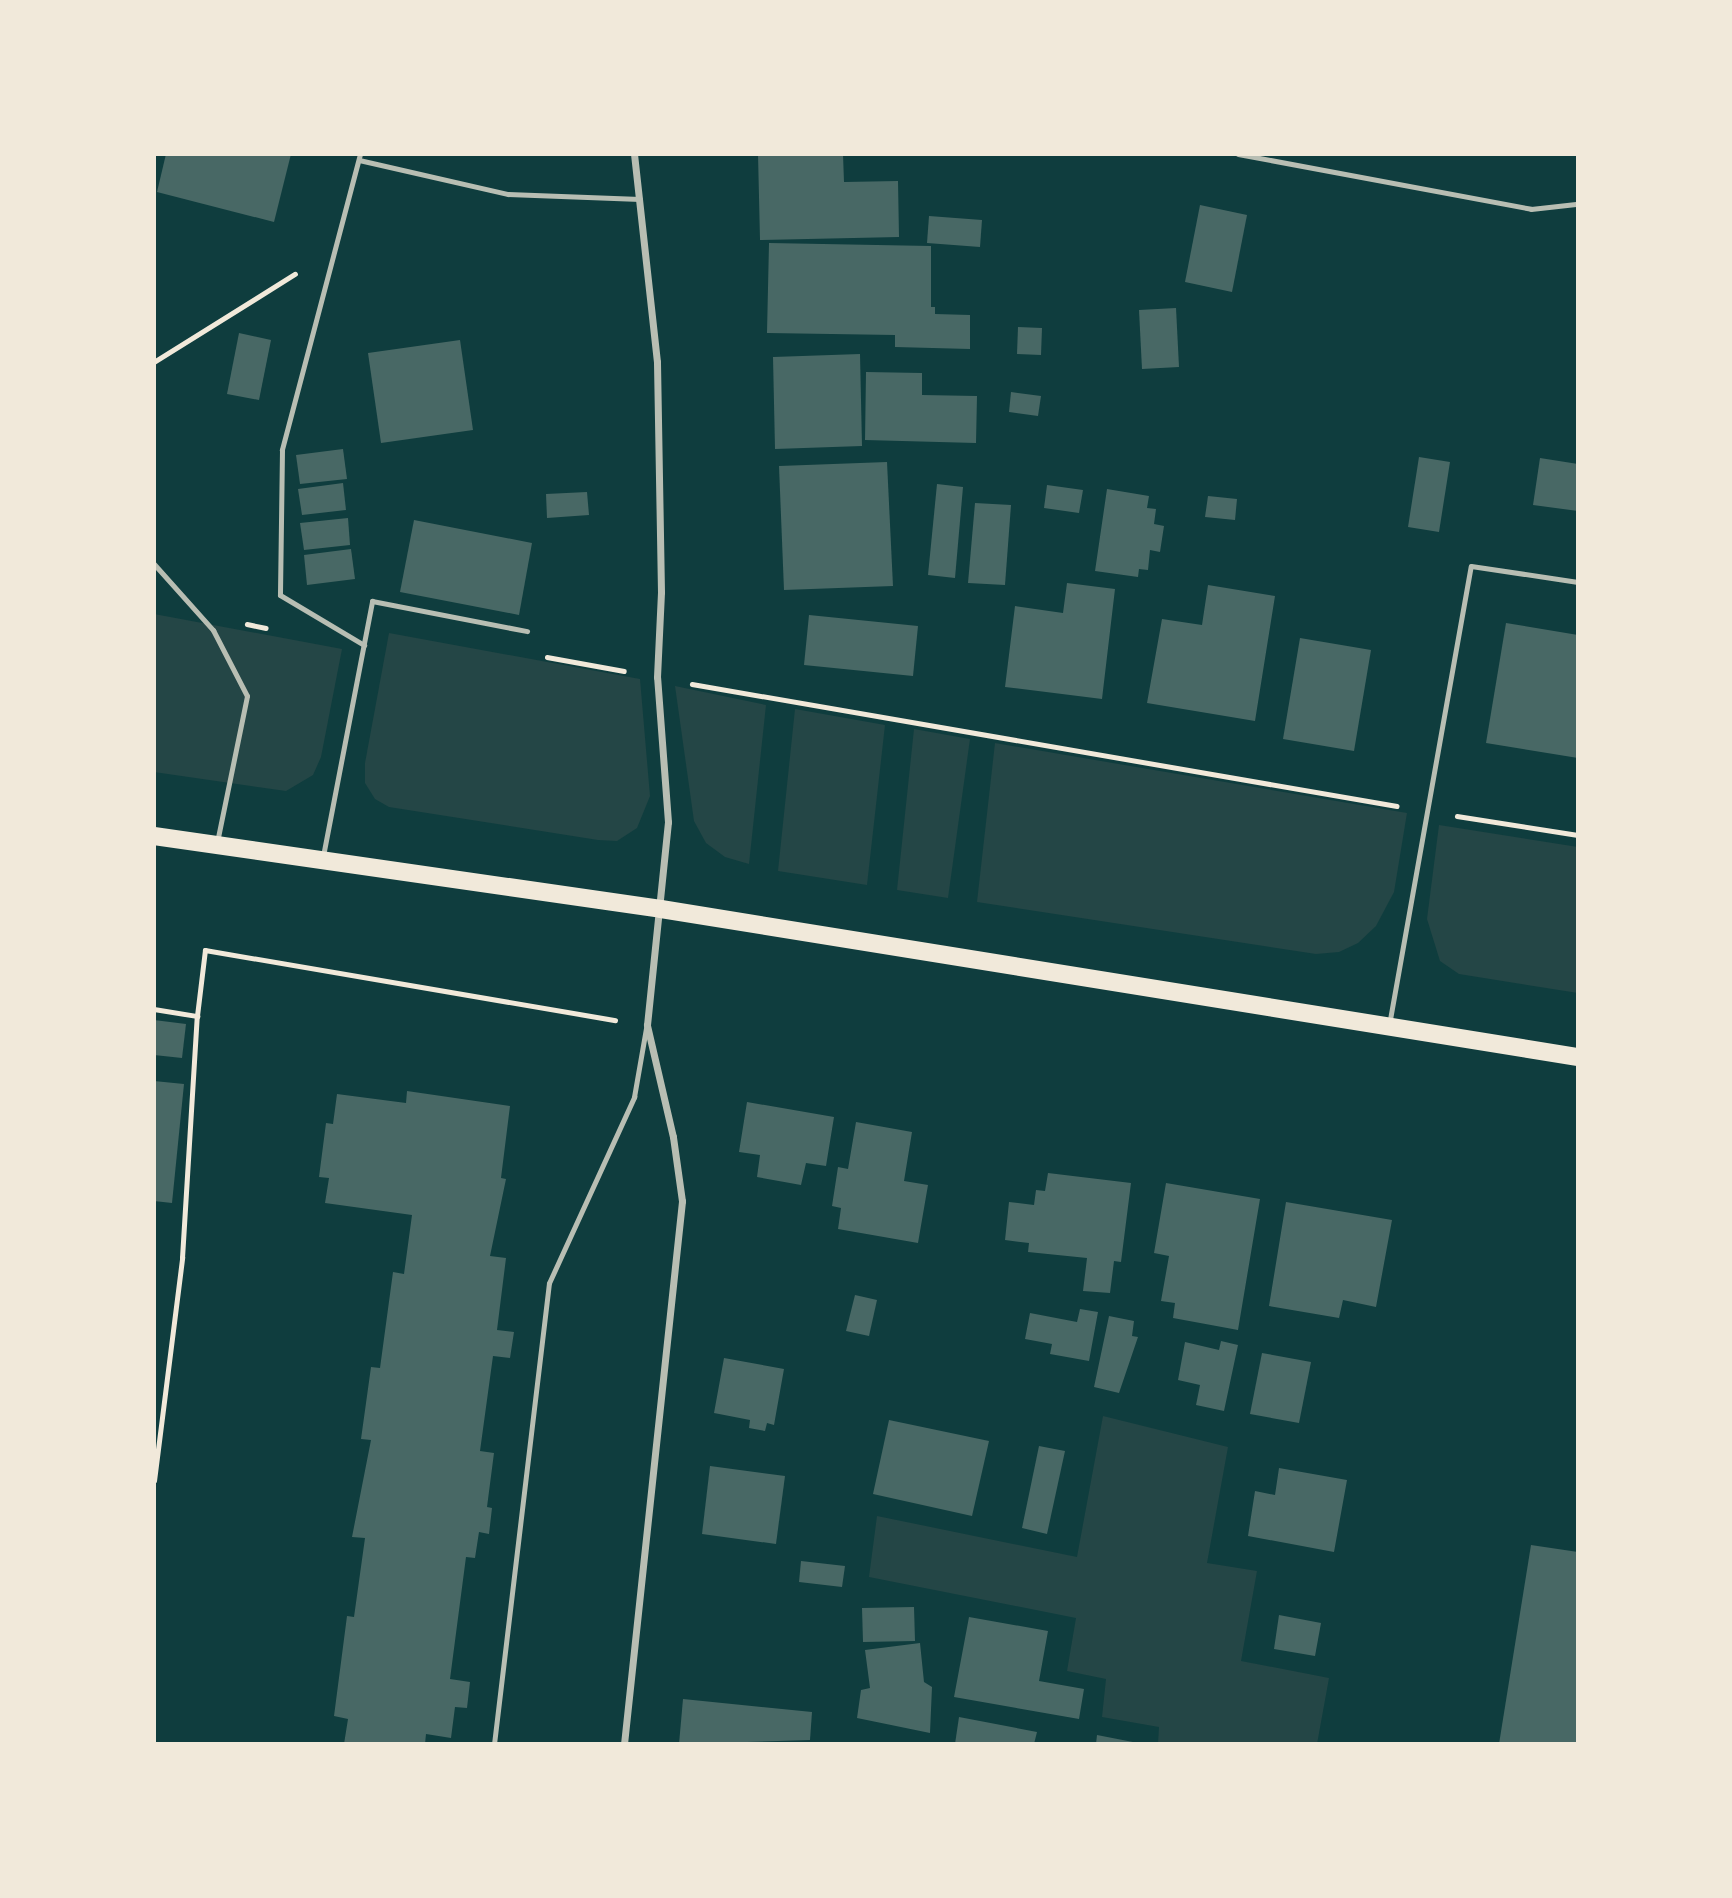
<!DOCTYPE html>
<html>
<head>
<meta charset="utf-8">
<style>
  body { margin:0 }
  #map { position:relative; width:1732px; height:1898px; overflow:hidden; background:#0f3d3e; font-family:"Fira Sans",sans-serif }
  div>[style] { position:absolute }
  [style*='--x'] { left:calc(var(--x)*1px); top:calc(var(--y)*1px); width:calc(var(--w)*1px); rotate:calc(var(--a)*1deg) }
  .green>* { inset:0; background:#244646 }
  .building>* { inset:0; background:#486865 }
  .path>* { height:4.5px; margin:-2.25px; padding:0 2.25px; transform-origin:2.25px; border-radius:2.25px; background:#f1e9da }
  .service>* { height:5px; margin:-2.5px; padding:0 2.5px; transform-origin:2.5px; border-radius:2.5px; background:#b8beb3 }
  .minor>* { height:7px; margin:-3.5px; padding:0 3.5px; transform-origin:3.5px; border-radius:3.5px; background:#b8beb3 }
  .primary>* { height:18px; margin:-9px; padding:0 9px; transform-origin:9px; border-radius:9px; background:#f1e9da }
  span { translate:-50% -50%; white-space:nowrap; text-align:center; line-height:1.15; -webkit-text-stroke:7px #f1e9da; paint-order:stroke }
  .frame { position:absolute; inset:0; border:156px solid #f1e9da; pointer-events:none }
</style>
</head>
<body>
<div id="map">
  <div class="green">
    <i style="clip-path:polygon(154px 614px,342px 649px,321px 757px,313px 775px,286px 791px,154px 772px)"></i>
    <i style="clip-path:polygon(389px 633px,640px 679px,650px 796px,637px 828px,617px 841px,598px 840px,389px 807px,375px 799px,365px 783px,365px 763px)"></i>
    <i style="clip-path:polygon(675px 686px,766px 705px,749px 864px,725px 857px,706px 843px,694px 821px)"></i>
    <i style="clip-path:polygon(795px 709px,885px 725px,867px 885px,778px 871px)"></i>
    <i style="clip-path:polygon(914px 729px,970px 739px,948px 898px,897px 890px)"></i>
    <i style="clip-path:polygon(995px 743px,1407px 813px,1394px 892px,1376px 926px,1358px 943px,1339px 952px,1316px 954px,977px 902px)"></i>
    <i style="clip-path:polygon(1439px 825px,1578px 847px,1578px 993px,1459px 974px,1440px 961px,1427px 919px)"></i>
    <i style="clip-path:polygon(1103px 1416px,1228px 1447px,1207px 1563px,1257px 1571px,1241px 1661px,1329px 1678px,1317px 1744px,1158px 1744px,1159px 1727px,1102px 1717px,1106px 1679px,1067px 1671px,1076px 1618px,869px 1577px,877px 1516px,1077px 1557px)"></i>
  </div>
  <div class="building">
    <i style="clip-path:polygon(166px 154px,291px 154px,274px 222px,157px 192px)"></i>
    <i style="clip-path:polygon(758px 154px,843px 154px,844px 182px,898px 181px,899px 237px,760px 240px)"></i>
    <i style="clip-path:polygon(1200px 205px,1247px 215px,1232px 292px,1185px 282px)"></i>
    <i style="clip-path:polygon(929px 216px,982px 220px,980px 247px,927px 243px)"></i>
    <i style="clip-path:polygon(769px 243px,931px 246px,931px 307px,935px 307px,935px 314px,970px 315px,970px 349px,895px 347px,895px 335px,767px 333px)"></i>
    <i style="clip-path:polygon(1176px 308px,1179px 367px,1142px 369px,1139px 310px)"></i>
    <i style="clip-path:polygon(1018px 327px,1042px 328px,1041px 355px,1017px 354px)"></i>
    <i style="clip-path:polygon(239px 333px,271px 340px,259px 400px,227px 394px)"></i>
    <i style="clip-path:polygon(460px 340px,473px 430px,381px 443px,368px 353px)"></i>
    <i style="clip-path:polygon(860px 354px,862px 446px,775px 449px,773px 357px)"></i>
    <i style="clip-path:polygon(866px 372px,922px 373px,922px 395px,977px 396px,976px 443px,865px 440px)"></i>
    <i style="clip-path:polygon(1011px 392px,1041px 396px,1038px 416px,1009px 412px)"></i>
    <i style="clip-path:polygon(343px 449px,347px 479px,300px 484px,296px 455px)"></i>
    <i style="clip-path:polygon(1419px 457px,1450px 462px,1439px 532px,1408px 527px)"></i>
    <i style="clip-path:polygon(1540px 458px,1578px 464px,1578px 511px,1533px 505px)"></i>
    <i style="clip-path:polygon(887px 462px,893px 586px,784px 590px,779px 466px)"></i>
    <i style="clip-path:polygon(343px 483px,346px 510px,302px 515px,298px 489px)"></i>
    <i style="clip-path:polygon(937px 484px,963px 487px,955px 578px,928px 575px)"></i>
    <i style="clip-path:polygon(1047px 485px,1083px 490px,1079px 513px,1044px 508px)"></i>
    <i style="clip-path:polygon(1107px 489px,1149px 496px,1147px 508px,1156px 509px,1154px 524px,1164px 526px,1160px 552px,1150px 550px,1148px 570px,1139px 569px,1138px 577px,1095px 571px)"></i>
    <i style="clip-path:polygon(587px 492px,589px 515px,547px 518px,546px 494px)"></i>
    <i style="clip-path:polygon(1208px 496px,1237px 499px,1235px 520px,1205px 517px)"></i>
    <i style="clip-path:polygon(975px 503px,1011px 505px,1005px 585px,968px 583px)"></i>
    <i style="clip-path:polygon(348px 518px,350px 545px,304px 550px,300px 523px)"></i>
    <i style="clip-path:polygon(414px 520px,532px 543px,519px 615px,400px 592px)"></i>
    <i style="clip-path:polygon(351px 549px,355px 579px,307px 585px,304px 555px)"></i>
    <i style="clip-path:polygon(1067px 583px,1115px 589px,1102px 699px,1005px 687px,1015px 606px,1063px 613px)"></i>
    <i style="clip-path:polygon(1208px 585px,1275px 596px,1255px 721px,1147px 703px,1162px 619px,1202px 625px)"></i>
    <i style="clip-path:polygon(809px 615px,918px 626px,913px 676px,804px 665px)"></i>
    <i style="clip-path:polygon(1506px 623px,1578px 635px,1578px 758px,1486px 743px)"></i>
    <i style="clip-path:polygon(1300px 638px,1371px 650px,1354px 751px,1283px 739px)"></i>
    <i style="clip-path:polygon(154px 1020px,186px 1024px,182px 1058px,154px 1055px)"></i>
    <i style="clip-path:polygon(154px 1081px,184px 1084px,172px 1203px,154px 1201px)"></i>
    <i style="clip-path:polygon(407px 1091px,510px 1106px,501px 1178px,506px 1179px,490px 1256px,506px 1258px,497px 1330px,514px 1332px,510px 1358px,493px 1356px,480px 1451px,494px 1453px,487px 1507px,492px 1508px,489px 1534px,479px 1532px,475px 1558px,466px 1557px,450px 1679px,470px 1682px,467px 1708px,455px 1707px,451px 1738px,426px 1734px,425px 1744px,344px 1744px,348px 1719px,334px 1716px,347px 1616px,354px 1617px,365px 1538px,352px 1537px,371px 1440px,361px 1439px,371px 1367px,380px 1368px,393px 1272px,404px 1274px,412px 1215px,325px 1203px,329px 1178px,319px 1177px,326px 1123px,333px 1124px,337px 1094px,406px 1103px)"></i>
    <i style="clip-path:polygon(747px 1102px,834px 1117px,826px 1166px,806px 1163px,801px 1185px,757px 1177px,760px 1155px,739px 1152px)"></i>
    <i style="clip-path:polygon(856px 1122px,912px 1132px,904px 1181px,928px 1185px,918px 1243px,838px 1229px,841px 1208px,832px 1206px,838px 1167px,848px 1169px)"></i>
    <i style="clip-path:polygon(1048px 1173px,1131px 1183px,1121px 1262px,1114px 1261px,1110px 1293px,1083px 1291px,1087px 1258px,1028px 1252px,1029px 1243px,1005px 1240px,1009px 1202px,1034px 1205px,1036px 1190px,1045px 1191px)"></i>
    <i style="clip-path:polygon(1166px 1183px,1260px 1199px,1238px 1330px,1173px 1318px,1175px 1303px,1161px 1301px,1169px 1256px,1154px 1253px)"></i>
    <i style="clip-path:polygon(1286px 1202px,1392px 1220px,1376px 1307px,1343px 1300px,1339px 1318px,1269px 1306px)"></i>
    <i style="clip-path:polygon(855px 1295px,877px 1300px,869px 1336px,846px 1331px)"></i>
    <i style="clip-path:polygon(1080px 1309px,1098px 1312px,1089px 1361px,1050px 1354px,1052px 1344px,1025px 1339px,1030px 1313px,1077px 1322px)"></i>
    <i style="clip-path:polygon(1109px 1316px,1134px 1321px,1132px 1336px,1138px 1337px,1119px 1393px,1094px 1387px)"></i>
    <i style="clip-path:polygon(1221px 1341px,1238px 1345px,1224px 1411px,1196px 1405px,1200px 1385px,1178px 1380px,1185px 1342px,1219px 1350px)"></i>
    <i style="clip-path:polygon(1262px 1353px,1311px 1362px,1299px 1423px,1250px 1414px)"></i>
    <i style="clip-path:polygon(724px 1358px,784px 1369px,774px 1425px,767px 1423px,765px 1431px,749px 1428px,750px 1420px,714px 1413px)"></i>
    <i style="clip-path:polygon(889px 1420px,989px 1441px,972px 1516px,873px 1494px)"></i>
    <i style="clip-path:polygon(1039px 1446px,1065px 1451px,1047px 1534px,1022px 1528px)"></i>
    <i style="clip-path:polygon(710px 1466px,785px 1476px,776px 1544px,702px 1534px)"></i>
    <i style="clip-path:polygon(1279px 1468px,1347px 1480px,1334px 1552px,1248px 1536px,1255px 1491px,1275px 1495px)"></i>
    <i style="clip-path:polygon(1531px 1545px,1578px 1552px,1578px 1744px,1499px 1744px)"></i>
    <i style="clip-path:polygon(801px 1561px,845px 1566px,842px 1587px,799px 1582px)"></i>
    <i style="clip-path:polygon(914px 1607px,915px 1641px,863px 1642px,862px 1608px)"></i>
    <i style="clip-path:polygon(1279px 1615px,1321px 1623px,1315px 1656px,1274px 1649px)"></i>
    <i style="clip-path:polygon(969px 1617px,1048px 1631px,1039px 1681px,1084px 1689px,1079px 1719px,954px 1697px)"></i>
    <i style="clip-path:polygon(920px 1643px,924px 1682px,932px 1687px,930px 1733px,857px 1718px,861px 1690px,870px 1688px,865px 1650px)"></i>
    <i style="clip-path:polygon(683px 1699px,812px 1712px,810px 1740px,679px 1744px)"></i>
    <i style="clip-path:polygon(959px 1717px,1037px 1732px,1034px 1744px,955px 1744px)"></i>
    <i style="clip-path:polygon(1097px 1735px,1138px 1743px,1138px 1744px,1096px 1744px)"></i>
  </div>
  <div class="path">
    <i style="--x:154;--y:362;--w:166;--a:-32"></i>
    <i style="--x:247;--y:624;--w:19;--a:12"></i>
    <i style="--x:547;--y:657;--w:78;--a:10.3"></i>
    <i style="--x:692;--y:684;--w:715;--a:9.82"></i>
    <i style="--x:1457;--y:816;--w:122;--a:8.9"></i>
    <i style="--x:154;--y:1009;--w:44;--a:9.2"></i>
    <i style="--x:197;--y:1016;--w:66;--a:-83.1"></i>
    <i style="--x:205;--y:950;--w:416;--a:9.7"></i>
    <i style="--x:154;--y:1481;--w:225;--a:-82.8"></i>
    <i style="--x:182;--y:1258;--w:242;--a:-86.5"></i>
  </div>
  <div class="service">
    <i style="--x:360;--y:154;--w:306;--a:104.8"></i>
    <i style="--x:282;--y:450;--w:145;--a:90.8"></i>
    <i style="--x:280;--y:595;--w:98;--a:30.8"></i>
    <i style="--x:1238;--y:154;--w:298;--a:10.6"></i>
    <i style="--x:1531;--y:209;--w:45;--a:-6.3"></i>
    <i style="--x:359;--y:160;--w:153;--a:12.9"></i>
    <i style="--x:508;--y:194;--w:132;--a:2.2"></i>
    <i style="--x:154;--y:564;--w:89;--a:48.2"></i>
    <i style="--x:213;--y:630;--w:74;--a:62.7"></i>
    <i style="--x:247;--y:696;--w:149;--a:101.6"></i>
    <i style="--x:323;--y:856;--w:260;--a:-79.1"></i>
    <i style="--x:372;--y:601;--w:158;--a:11"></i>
    <i style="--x:1389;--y:1025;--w:466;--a:-79.9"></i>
    <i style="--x:1471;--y:566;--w:108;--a:8.5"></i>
    <i style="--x:494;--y:1744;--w:464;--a:-83.2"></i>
    <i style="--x:549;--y:1283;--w:205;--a:-65.4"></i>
    <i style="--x:634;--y:1097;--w:70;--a:-80.1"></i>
  </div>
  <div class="minor">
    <i style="--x:624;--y:1744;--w:546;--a:-83.9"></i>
    <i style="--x:682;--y:1201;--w:65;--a:-98"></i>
    <i style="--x:673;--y:1137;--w:115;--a:-103.1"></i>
    <i style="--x:647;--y:1025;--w:204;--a:-84.1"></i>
    <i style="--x:668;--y:822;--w:145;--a:-94.3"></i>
    <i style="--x:657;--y:677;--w:85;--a:-87.3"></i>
    <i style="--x:661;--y:592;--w:230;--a:-91"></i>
    <i style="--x:657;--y:362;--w:209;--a:-96.3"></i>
  </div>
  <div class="primary">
    <i style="--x:154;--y:836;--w:512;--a:8.19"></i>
    <i style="--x:661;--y:909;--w:929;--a:9.17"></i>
  </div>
  <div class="frame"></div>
</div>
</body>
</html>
